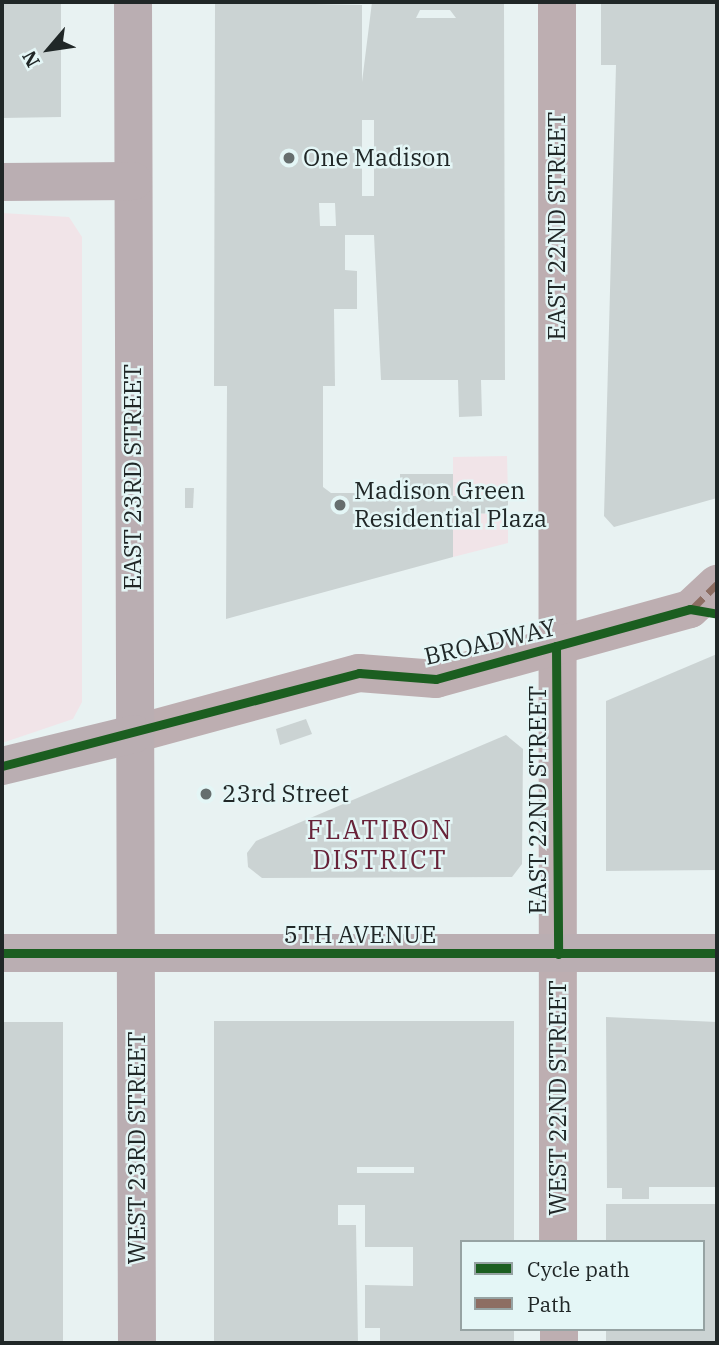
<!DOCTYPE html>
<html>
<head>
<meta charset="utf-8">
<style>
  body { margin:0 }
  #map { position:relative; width:719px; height:1345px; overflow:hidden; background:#e8f2f2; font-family:"IBM Plex Serif",serif }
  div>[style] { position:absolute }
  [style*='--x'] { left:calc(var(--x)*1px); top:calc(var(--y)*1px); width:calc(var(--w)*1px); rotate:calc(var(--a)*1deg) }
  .green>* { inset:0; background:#f1e4e8 }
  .building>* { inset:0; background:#cbd3d3 }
  .minor>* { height:38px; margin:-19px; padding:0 19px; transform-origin:19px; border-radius:19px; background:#bdaeb1 }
  .major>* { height:38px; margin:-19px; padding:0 19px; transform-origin:19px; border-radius:19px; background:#baaeb2 }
  .quiet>* { height:7px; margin-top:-3.5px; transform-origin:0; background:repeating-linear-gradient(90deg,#8d6e63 0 14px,transparent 0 21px) }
  .cycleway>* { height:9px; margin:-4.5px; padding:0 4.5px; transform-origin:4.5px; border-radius:4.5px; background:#1b5e20 }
  .dots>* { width:19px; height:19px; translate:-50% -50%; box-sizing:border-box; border:4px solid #e4f6f6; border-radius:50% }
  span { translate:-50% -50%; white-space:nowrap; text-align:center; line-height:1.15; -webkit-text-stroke:5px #e4f6f6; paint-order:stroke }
  .poi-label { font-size:24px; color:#202727 }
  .left { translate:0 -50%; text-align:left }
  .street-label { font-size:24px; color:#202727 }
  .neighbourhood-label { font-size:26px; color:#682339; letter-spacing:2px }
  .frame { position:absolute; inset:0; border:4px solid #202727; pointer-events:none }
  .legend { position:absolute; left:460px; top:1240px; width:245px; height:91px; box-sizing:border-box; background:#e4f6f6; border:2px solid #96a3a3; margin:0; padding:9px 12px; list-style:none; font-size:21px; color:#202727 }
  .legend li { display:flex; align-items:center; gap:14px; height:35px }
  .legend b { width:35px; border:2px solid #96a3a3 }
  .north { position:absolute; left:14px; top:14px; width:70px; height:70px; -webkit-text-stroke:5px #e4f6f6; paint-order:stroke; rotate:241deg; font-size:19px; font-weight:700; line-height:28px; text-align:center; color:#202727 }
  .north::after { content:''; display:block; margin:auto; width:24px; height:32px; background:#202727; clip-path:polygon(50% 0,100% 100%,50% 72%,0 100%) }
</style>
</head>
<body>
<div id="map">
  <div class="green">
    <i style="clip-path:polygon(2px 213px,69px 217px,82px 237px,82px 702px,73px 719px,2px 743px)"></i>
    <i style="clip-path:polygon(507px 456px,508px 495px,453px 496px,453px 457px)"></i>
    <i style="clip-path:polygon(508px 513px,508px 543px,453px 557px,453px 514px)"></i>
  </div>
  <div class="building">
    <i style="clip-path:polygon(2px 2px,61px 2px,61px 117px,2px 118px)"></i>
    <i style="clip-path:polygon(evenodd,215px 2px,362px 5px,362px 82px,372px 2px,504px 2px,505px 380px,481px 380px,482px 416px,459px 417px,458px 380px,381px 380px,374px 235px,345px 235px,345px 270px,357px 271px,357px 309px,334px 309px,335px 386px,323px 386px,323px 487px,331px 493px,400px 493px,400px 474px,453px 474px,453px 496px,508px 495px,508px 513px,453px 514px,453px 557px,226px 619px,227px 386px,214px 386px,215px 2px,420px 10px,450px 10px,456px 18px,416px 18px,420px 10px,215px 2px,362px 120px,374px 120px,374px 196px,362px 196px,362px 120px,215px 2px,319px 203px,335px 203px,336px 226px,320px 226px,319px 203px)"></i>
    <i style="clip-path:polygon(601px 2px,717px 2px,717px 498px,614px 527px,604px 516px,616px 65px,601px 65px)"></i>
    <i style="clip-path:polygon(185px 488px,194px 488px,193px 508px,185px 508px)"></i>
    <i style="clip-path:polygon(717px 654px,717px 870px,606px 871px,606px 701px)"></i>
    <i style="clip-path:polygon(306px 719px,312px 734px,280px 745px,276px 729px)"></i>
    <i style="clip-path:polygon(506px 735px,523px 749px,522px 864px,512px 877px,262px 878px,248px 867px,247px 853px,256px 841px)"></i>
    <i style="clip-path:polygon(606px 1017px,717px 1022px,717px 1187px,649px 1187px,649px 1199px,622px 1199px,622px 1188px,607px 1188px)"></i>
    <i style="clip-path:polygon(evenodd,214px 1021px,514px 1021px,514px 1242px,462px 1242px,462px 1329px,514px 1329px,514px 1343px,380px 1343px,380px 1328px,365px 1328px,365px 1285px,413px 1286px,413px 1247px,365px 1247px,365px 1205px,338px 1205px,338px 1225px,356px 1225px,358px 1343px,214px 1343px,214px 1021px,357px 1167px,414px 1167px,414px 1173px,357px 1173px,357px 1167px)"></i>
    <i style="clip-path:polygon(2px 1022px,63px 1022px,63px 1343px,2px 1343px)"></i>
    <i style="clip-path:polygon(606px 1204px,717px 1204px,717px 1343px,606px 1343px,606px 1329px,703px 1329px,703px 1242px,606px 1242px)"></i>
  </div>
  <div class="minor">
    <i style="--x:557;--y:2;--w:1240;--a:89.95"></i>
    <i style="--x:134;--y:734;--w:233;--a:-15.2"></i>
    <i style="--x:359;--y:673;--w:77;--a:4.5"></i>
    <i style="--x:436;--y:679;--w:263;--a:-15.4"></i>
    <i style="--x:690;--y:609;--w:37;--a:-43"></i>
    <i style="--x:559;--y:1329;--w:14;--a:90"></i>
  </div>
  <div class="major">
    <i style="--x:133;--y:2;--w:1341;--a:89.83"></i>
    <i style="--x:2;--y:182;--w:131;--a:-0.4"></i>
    <i style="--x:2;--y:766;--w:136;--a:-13.6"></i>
    <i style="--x:2;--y:953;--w:715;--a:0"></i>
  </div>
  <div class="quiet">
    <i style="--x:693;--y:608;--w:34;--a:-45"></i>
  </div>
  <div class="cycleway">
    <i style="--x:556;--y:646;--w:308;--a:89.6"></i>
    <i style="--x:2;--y:766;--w:369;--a:-14.6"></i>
    <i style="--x:359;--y:673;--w:77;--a:4.5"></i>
    <i style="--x:436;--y:679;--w:263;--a:-15.4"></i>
    <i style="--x:690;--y:609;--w:27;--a:10"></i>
    <i style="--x:2;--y:953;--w:715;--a:0"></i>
  </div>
  <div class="dots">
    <i style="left:289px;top:158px;background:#666e6e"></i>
    <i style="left:340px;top:505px;background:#666e6e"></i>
    <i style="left:206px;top:794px;background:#666e6e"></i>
  </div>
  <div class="poi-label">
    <span class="left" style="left:303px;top:158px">One Madison</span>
    <span class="left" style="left:354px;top:505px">Madison Green<br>Residential Plaza</span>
    <span class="left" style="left:222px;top:794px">23rd Street</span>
  </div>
  <div class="street-label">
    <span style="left:557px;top:226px;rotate:-90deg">EAST 22ND STREET</span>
    <span style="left:133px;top:477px;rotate:-90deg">EAST 23RD STREET</span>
    <span style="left:490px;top:642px;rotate:-13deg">BROADWAY</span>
    <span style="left:538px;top:800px;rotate:-90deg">EAST 22ND STREET</span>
    <span style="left:360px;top:935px">5TH AVENUE</span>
    <span style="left:558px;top:1098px;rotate:-90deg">WEST 22ND STREET</span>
    <span style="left:137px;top:1148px;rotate:-90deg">WEST 23RD STREET</span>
  </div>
  <div class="neighbourhood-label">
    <span style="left:380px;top:845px">FLATIRON<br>DISTRICT</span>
  </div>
  <div class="frame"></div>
  <ul class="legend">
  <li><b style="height:9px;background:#1b5e20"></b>Cycle path</li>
  <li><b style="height:9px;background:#8d6e63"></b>Path</li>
  </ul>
  <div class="north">N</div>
</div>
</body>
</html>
